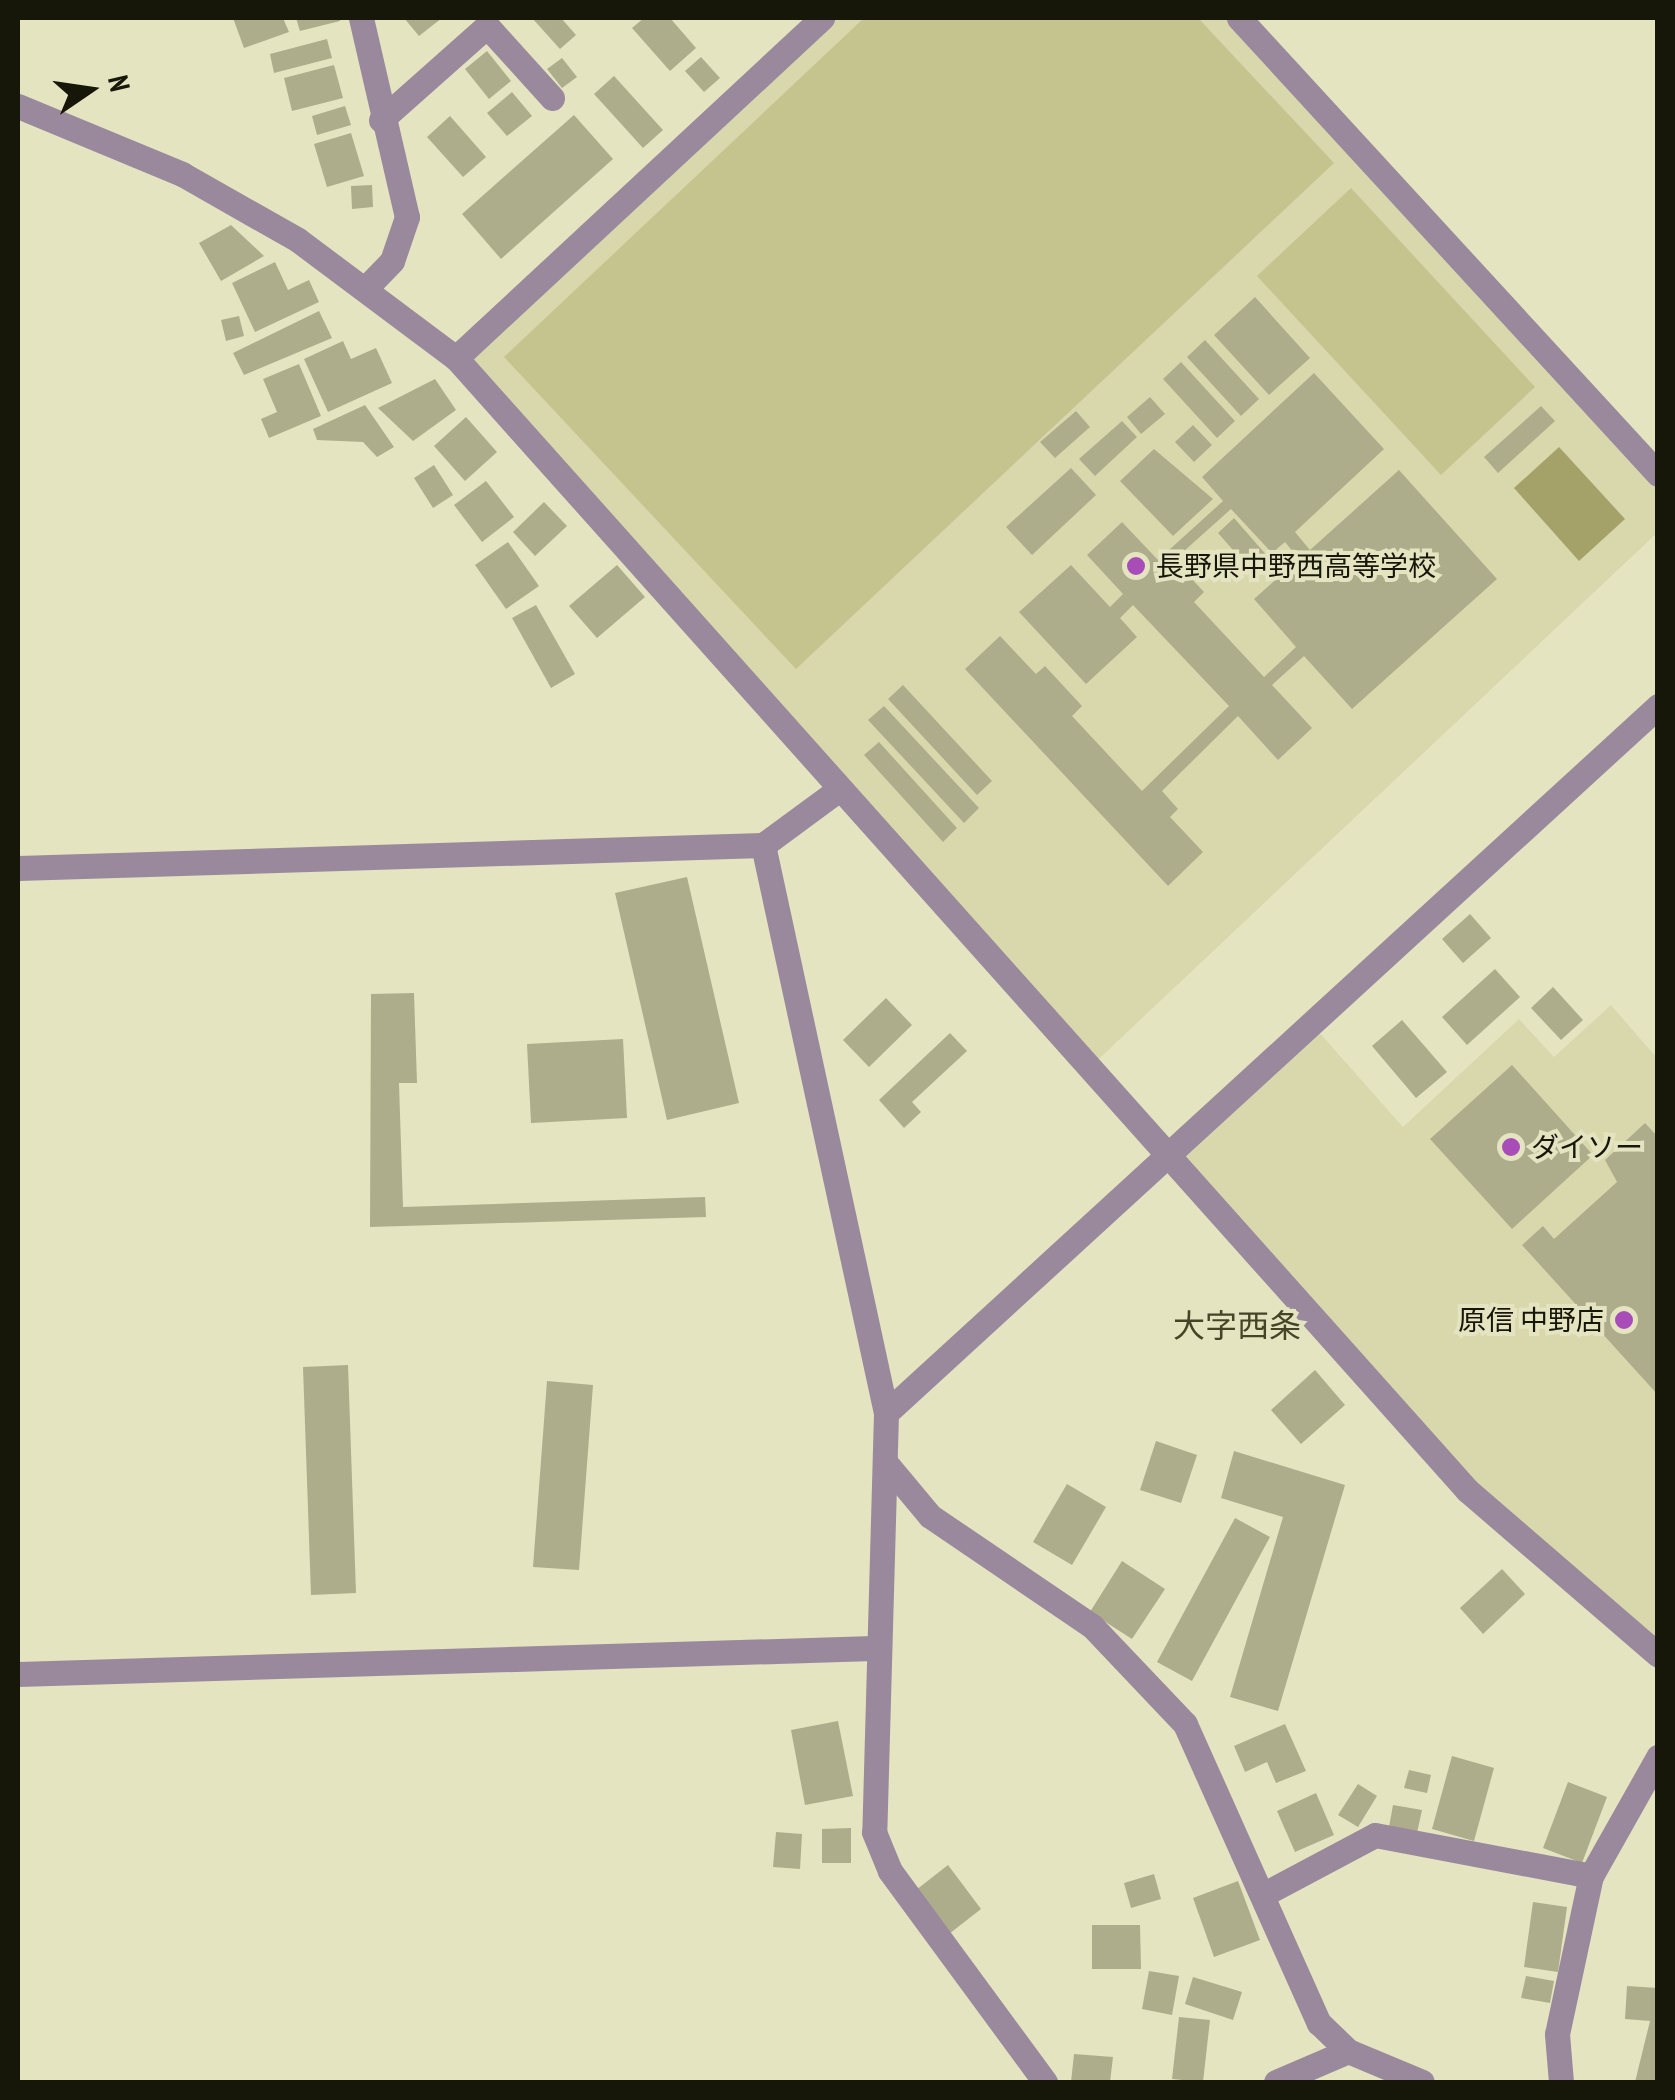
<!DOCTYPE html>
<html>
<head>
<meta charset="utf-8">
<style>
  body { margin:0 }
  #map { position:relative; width:1675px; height:2100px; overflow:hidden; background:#e4e4c1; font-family:"PT Sans Narrow","Noto Sans JP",sans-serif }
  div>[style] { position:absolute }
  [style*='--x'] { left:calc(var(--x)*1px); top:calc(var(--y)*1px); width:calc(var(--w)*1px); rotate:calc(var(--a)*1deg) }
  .built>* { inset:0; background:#d9d8ad }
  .green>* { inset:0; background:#c5c38e }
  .water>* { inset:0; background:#a4a268 }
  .building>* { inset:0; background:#adad8b }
  .minor>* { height:25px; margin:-12.5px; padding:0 12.5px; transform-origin:12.5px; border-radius:12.5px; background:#9a899d }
  .dots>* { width:28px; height:28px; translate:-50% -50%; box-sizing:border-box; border:5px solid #e4e4c1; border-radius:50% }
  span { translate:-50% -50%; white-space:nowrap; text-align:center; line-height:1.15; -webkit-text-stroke:8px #e4e4c1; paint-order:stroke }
  .poi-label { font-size:28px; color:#161609 }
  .left { translate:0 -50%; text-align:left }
  .right { translate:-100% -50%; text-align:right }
  .quarter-label { font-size:32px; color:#454426 }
  .frame { position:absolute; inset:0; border:20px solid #161609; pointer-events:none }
  .north { position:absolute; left:40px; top:40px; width:100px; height:100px; -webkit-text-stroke:8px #e4e4c1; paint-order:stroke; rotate:77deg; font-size:28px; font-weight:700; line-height:40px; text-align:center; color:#161609 }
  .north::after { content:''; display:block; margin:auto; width:35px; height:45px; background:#161609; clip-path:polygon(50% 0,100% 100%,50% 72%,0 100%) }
</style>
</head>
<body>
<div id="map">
  <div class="built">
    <i style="clip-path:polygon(822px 18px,1239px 18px,1657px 474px,1657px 533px,1087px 1070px,456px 358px)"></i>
    <i style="clip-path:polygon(1611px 1005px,1657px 1058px,1657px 1655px,1578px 1593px,1163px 1156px,1310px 1022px,1403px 1127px,1519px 1019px,1554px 1057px)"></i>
  </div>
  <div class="green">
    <i style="clip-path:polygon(864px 18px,1198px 18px,1334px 163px,796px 669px,504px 357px)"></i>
    <i style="clip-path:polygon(1351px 188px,1535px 387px,1441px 475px,1257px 276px)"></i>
  </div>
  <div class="water">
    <i style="clip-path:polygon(1559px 447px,1625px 519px,1579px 561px,1514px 488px)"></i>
  </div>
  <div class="building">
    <i style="clip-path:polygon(233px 18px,283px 18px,289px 32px,244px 48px)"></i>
    <i style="clip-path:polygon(296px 18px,340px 18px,340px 21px,300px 31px)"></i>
    <i style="clip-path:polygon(404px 18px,442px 18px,419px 36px)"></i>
    <i style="clip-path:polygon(532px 18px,561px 18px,576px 35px,560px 49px)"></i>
    <i style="clip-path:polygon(644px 18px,670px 18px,696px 48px,670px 71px,632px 28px)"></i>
    <i style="clip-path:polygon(327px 39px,332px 58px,274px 73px,270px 54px)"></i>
    <i style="clip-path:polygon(487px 51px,511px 81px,489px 99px,465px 69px)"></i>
    <i style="clip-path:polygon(701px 57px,720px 78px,704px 92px,685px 71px)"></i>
    <i style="clip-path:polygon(562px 58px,577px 77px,562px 88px,547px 69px)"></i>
    <i style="clip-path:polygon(334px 65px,343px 98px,292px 111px,284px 78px)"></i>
    <i style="clip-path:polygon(614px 76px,663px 130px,643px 148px,594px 94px)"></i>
    <i style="clip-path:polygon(512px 92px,532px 116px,507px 136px,487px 113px)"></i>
    <i style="clip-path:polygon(345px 106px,351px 125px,317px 135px,312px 116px)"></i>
    <i style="clip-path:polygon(574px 115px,613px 159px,501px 259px,462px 214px)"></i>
    <i style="clip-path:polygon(450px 116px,486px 157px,463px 177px,427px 137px)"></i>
    <i style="clip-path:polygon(351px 133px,364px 176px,327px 187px,314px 144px)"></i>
    <i style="clip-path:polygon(372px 185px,373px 207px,352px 209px,351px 186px)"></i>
    <i style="clip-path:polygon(231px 225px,264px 256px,221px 281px,199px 243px)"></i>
    <i style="clip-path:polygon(275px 262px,288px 290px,309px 280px,319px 302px,255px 332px,232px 283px)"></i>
    <i style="clip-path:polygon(1255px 297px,1310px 358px,1269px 395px,1214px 335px)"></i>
    <i style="clip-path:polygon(319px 311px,332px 338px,244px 375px,233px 353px)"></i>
    <i style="clip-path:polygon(239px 316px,244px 336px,226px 341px,221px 320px)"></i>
    <i style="clip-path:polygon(1205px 340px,1259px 399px,1241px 416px,1187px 357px)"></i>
    <i style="clip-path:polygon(343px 341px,351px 359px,376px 348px,392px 383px,328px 412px,304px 359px)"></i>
    <i style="clip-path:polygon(1181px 362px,1235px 421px,1217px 438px,1163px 379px)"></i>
    <i style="clip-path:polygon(299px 364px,321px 416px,269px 438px,261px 419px,277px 412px,263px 379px)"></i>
    <i style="clip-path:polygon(evenodd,1314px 373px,1384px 449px,1295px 532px,1310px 550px,1399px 470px,1497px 579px,1352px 709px,1304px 656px,1272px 685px,1312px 728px,1278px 760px,1238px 716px,1162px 791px,1178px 809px,1170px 817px,1203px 852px,1168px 886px,965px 669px,1000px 636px,1036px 674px,1045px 666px,1082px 706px,1072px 716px,1142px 791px,1229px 706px,1133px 605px,1120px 618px,1137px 637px,1086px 684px,1019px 612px,1071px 565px,1110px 607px,1123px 594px,1087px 555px,1122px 522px,1158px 560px,1223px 501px,1202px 477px,1314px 373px,1231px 509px,1272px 553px,1285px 542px,1299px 559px,1254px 599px,1296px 647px,1264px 677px,1194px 602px,1204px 592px,1174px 560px,1231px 509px)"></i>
    <i style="clip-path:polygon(435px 379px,456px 410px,413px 441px,378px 408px)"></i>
    <i style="clip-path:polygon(1150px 397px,1165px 414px,1141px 434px,1127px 417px)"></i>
    <i style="clip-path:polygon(365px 405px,394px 447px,377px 457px,363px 442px,317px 440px,313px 429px)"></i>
    <i style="clip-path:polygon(1541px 406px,1555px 421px,1498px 473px,1484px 457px)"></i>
    <i style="clip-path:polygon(1076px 411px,1090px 427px,1055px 458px,1040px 442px)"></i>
    <i style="clip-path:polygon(466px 417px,497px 452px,465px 481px,434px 446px)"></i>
    <i style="clip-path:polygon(1122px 421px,1137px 437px,1095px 476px,1079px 459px)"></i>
    <i style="clip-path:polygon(1193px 425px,1212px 445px,1194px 462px,1175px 442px)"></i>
    <i style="clip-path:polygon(1154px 449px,1213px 499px,1173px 536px,1120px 481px)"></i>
    <i style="clip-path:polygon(434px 465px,453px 495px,433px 508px,414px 478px)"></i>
    <i style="clip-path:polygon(1071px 468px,1096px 495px,1032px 555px,1006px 527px)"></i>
    <i style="clip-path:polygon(486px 481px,514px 517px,482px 542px,454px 505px)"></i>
    <i style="clip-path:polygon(544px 502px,567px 526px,535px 556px,513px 532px)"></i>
    <i style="clip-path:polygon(1234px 518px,1269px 558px,1263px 563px,1248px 567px,1218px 533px)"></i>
    <i style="clip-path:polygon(508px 542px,539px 586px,506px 609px,475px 565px)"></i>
    <i style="clip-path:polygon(617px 565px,645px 597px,597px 638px,569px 606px)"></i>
    <i style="clip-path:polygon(536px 605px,575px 674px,551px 688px,512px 618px)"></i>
    <i style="clip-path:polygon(903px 685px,992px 781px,977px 795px,888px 699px)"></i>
    <i style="clip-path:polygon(884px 706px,979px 808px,964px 823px,868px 720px)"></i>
    <i style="clip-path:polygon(879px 742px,957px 828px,943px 842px,864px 755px)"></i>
    <i style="clip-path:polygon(687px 877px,739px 1103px,667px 1120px,615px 893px)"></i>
    <i style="clip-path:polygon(1470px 914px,1491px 938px,1463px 963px,1442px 939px)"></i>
    <i style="clip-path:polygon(1495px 969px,1520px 997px,1467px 1045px,1442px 1017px)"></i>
    <i style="clip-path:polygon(1553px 987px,1583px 1020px,1561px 1040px,1531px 1008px)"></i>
    <i style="clip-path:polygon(414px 993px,417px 1083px,399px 1083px,403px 1207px,705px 1197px,706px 1217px,370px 1227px,371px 994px)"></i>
    <i style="clip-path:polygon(886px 998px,912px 1025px,869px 1067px,843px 1040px)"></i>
    <i style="clip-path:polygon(1402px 1020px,1447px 1072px,1416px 1098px,1372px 1046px)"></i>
    <i style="clip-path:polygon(950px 1033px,967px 1051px,912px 1102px,921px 1112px,904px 1128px,879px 1100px)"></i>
    <i style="clip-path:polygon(623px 1039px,627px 1118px,531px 1123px,527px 1044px)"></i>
    <i style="clip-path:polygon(1512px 1065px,1593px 1155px,1512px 1229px,1430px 1139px)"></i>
    <i style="clip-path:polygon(1645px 1123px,1658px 1137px,1658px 1395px,1522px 1245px,1543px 1226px,1554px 1239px,1617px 1182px,1605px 1160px)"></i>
    <i style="clip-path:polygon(348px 1365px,356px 1593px,311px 1595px,303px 1367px)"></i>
    <i style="clip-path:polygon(1315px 1370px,1345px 1405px,1301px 1444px,1271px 1410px)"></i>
    <i style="clip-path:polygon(547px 1381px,593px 1385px,579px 1570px,533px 1567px)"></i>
    <i style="clip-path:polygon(1156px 1441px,1197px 1455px,1181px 1503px,1140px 1490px)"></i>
    <i style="clip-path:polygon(1234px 1451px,1345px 1485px,1278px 1711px,1230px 1697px,1283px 1517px,1221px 1498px)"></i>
    <i style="clip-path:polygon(1067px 1484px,1106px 1507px,1072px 1565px,1033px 1542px)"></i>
    <i style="clip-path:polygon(1235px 1518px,1270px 1537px,1192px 1681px,1157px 1662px)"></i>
    <i style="clip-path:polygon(1122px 1561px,1165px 1589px,1132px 1639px,1090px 1612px)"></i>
    <i style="clip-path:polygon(1502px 1569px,1525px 1594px,1483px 1634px,1460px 1608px)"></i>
    <i style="clip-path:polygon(838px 1721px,853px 1796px,805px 1805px,791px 1730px)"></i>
    <i style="clip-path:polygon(1285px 1724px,1306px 1771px,1276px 1783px,1267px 1762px,1245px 1772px,1234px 1746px)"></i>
    <i style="clip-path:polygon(1452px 1756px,1494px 1768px,1474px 1841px,1432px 1829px)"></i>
    <i style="clip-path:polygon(1409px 1770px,1431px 1775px,1427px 1793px,1404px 1788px)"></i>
    <i style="clip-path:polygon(1568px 1782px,1607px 1797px,1582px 1863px,1543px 1848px)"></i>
    <i style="clip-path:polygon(1358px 1784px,1377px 1796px,1358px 1827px,1338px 1815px)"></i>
    <i style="clip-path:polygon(1316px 1793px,1334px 1835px,1295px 1852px,1277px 1811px)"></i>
    <i style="clip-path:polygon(1393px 1805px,1422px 1810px,1417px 1833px,1389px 1827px)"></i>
    <i style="clip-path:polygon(851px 1828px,851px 1863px,822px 1863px,822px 1829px)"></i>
    <i style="clip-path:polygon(776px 1832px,802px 1834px,800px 1869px,773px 1867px)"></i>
    <i style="clip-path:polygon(948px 1865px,981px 1909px,949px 1934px,916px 1890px)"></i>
    <i style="clip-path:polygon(1154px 1874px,1161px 1899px,1131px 1908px,1124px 1883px)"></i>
    <i style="clip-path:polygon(1238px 1881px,1260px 1940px,1214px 1957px,1193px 1898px)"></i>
    <i style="clip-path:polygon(1533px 1902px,1567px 1907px,1558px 1972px,1524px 1967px)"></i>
    <i style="clip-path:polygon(1092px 1925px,1140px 1925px,1141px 1969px,1092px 1969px)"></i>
    <i style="clip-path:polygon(1149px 1971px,1179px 1976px,1172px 2015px,1142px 2009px)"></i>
    <i style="clip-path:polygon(1526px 1976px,1554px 1981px,1550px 2003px,1521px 1998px)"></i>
    <i style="clip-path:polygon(1193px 1977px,1242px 1992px,1233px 2020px,1185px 2004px)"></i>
    <i style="clip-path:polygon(1627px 1986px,1658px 1988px,1658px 2082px,1635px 2082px,1650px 2021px,1625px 2019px)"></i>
    <i style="clip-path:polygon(1179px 2017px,1210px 2020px,1203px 2082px,1172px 2079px)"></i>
    <i style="clip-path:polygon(1074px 2054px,1113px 2057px,1110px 2082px,1071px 2082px)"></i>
  </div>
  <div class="minor">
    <i style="--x:361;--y:18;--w:204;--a:77"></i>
    <i style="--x:407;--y:217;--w:46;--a:108.8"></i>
    <i style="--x:392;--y:261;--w:39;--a:134"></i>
    <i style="--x:1239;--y:18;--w:619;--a:47.42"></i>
    <i style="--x:18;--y:106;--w:178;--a:22.5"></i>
    <i style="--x:182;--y:174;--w:133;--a:29.6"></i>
    <i style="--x:298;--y:240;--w:197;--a:36.8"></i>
    <i style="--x:456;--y:358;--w:1518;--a:48.23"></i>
    <i style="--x:1467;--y:1490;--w:252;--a:40.8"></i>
    <i style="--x:381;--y:120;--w:142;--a:-41.6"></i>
    <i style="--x:487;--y:26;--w:97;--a:47.9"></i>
    <i style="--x:456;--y:358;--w:500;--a:-42.9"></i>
    <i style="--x:838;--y:790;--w:93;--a:143.7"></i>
    <i style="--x:763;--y:845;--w:581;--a:77.78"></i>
    <i style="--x:886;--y:1413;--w:419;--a:91.6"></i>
    <i style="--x:874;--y:1832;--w:42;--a:67.7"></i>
    <i style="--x:890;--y:1871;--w:262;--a:53.7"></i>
    <i style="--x:18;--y:868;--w:745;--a:-1.77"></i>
    <i style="--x:886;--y:1413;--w:1047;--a:-42.48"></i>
    <i style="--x:885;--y:1462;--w:70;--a:50.2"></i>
    <i style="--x:930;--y:1516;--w:196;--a:34.2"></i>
    <i style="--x:1092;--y:1626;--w:135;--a:46.5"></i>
    <i style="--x:1185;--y:1724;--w:328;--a:65.9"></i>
    <i style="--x:1319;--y:2023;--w:40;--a:44"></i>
    <i style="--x:1348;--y:2051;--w:80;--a:22.7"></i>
    <i style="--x:18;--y:1674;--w:856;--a:-1.74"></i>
    <i style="--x:1266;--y:1893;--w:123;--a:-28"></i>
    <i style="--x:1375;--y:1835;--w:220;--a:10.7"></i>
    <i style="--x:1276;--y:2082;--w:78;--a:-23.3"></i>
    <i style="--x:1561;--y:2082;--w:48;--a:-94.8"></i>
    <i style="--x:1557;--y:2034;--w:162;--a:-77.9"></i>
    <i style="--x:1591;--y:1876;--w:137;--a:-60.6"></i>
  </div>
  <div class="dots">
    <i style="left:1136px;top:566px;background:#a84db8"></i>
    <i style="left:1511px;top:1147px;background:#a84db8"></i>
    <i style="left:1624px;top:1320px;background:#a84db8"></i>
  </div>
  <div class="poi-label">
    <span class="left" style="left:1156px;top:566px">長野県中野西高等学校</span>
    <span class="left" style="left:1531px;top:1147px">ダイソー</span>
    <span class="right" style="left:1604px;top:1320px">原信 中野店</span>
  </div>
  <div class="quarter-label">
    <span style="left:1237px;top:1325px">大字西条</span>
  </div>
  <div class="frame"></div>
  <div class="north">N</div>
</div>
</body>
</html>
